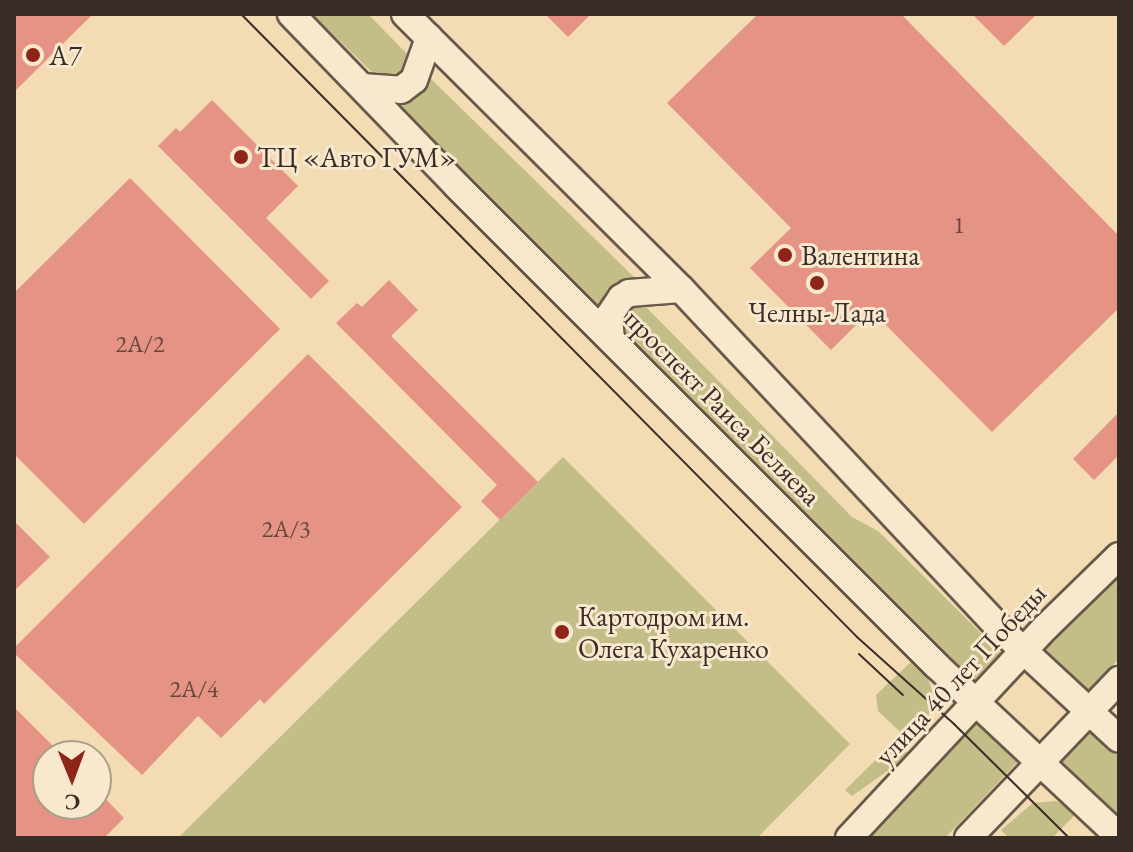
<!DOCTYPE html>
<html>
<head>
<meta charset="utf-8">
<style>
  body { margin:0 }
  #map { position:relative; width:1133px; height:852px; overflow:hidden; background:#f3dbb4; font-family:"EB Garamond",serif }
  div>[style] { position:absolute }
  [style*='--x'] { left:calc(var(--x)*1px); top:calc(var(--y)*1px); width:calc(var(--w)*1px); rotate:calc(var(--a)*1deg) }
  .green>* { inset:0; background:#c3bd87 }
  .building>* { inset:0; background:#e59384 }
  .roads { filter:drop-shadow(2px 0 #68594a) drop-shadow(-2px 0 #68594a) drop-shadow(0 2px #68594a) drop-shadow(0 -2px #68594a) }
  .minor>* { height:26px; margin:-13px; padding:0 13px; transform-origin:13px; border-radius:13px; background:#f7e8ce }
  .tram>* { height:2px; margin:-1px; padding:0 1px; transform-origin:1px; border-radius:1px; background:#392e27 }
  .dots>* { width:22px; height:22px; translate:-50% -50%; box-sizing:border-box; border:4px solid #f7e8ce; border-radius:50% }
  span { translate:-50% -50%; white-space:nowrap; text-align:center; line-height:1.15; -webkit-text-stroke:6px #f7e8ce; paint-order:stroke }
  .number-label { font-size:24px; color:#64473e }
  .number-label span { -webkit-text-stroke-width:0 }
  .poi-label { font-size:28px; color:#392e27 }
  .left { translate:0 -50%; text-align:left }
  .street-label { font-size:28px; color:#392e27 }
  .frame { position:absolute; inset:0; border:16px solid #392e27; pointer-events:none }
  .north { position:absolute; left:32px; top:740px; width:80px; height:80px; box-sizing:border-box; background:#f7e8ce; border:2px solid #ab9e8b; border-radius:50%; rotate:179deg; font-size:22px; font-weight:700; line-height:32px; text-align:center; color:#392e27 }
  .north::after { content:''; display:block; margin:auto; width:28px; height:36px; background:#8f2418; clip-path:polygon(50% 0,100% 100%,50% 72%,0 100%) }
</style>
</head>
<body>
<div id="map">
  <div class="green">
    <i style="clip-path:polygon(312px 14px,368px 14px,411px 58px,404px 79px,382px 82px)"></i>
    <i style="clip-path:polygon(427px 75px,635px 278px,623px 278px,607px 289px,600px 312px,390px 104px,408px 104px,416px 99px)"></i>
    <i style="clip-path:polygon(636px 304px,646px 307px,852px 517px,878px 531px,1004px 656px,974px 685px,621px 330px,627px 306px)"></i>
    <i style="clip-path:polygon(563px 457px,850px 744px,757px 838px,178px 838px)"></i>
    <i style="clip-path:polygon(1119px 570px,1119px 659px,1081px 697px,1036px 653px)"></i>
    <i style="clip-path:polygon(912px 661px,927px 676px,933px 693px,928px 720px,912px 743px,878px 711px,876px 695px)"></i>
    <i style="clip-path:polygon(982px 717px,1023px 756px,972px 810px,945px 838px,864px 838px)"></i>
    <i style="clip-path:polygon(1089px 726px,1119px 757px,1119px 820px,1058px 758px)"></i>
    <i style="clip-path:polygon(894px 742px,910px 755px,852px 796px,845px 790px)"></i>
    <i style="clip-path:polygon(1056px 801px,1079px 811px,1052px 838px,1009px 838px,1001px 830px,1033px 803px)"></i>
  </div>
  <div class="building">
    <i style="clip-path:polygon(14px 14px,93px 14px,14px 92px)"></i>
    <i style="clip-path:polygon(545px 14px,591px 14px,568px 37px)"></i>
    <i style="clip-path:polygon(758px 14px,901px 14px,1119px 236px,1119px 308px,992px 432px,871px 310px,831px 350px,750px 268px,791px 228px,667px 103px)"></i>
    <i style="clip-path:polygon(972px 14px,1037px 14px,1004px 46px)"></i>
    <i style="clip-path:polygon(212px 100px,298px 186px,266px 218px,329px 281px,311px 299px,158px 146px,176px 128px,180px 132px)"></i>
    <i style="clip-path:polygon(130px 178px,280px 329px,84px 524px,14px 454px,14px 293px)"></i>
    <i style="clip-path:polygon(389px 280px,418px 310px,391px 336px,538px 482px,500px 520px,481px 501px,497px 485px,336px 323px,357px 303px,362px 307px)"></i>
    <i style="clip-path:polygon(308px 354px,462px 507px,264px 704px,260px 699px,221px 738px,198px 716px,142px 775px,14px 653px,14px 648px)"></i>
    <i style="clip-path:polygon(1119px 412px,1119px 455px,1094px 480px,1073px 459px)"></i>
    <i style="clip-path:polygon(14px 521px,50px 557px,14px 591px)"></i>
    <i style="clip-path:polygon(14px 707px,63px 756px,48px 756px,48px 804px,96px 804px,96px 789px,124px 818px,104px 838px,14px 838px)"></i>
  </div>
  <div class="roads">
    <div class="minor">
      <i style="--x:291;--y:14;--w:239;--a:46"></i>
      <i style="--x:457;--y:186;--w:677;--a:45"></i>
      <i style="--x:936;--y:665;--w:250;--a:43.1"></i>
      <i style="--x:405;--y:14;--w:390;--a:44.9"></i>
      <i style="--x:681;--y:289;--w:462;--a:46.8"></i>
      <i style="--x:997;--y:626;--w:166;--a:42.8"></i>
      <i style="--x:362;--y:87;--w:39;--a:4"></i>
      <i style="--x:401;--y:90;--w:16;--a:-38"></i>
      <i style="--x:414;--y:80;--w:45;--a:-70.3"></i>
      <i style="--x:611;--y:340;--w:24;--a:-95"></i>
      <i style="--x:609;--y:316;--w:22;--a:-56"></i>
      <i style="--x:621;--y:298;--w:9;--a:-32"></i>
      <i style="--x:629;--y:293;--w:52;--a:-4.4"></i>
      <i style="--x:849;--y:838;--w:289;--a:-47"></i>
      <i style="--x:1046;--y:627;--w:102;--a:-44.2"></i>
      <i style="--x:968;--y:838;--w:219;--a:-46.3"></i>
    </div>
  </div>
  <div class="tram">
    <i style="--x:241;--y:14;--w:876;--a:45.32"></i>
    <i style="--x:857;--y:637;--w:130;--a:41.9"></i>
    <i style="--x:954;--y:724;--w:162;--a:44.7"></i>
    <i style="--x:859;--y:654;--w:60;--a:43"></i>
  </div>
  <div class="dots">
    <i style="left:33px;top:55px;background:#8f2418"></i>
    <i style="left:241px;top:157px;background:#8f2418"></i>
    <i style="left:785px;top:255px;background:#8f2418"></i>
    <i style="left:817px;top:283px;background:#8f2418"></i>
    <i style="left:562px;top:632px;background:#8f2418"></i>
  </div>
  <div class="number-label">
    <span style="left:959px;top:225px">1</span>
    <span style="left:140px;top:344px">2А/2</span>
    <span style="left:286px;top:529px">2А/3</span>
    <span style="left:194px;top:689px">2А/4</span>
  </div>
  <div class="poi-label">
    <span class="left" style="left:49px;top:55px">А7</span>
    <span class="left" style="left:257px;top:157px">ТЦ «Авто ГУМ»</span>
    <span class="left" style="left:801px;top:255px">Валентина</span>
    <span style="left:817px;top:312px">Челны-Лада</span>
    <span class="left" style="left:578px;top:632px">Картодром им.<br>Олега Кухаренко</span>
  </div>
  <div class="street-label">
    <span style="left:723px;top:407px;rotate:45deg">проспект Раиса Беляева</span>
    <span style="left:960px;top:674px;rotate:-47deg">улица 40 лет Победы</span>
  </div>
  <div class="frame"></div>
  <div class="north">С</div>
</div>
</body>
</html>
